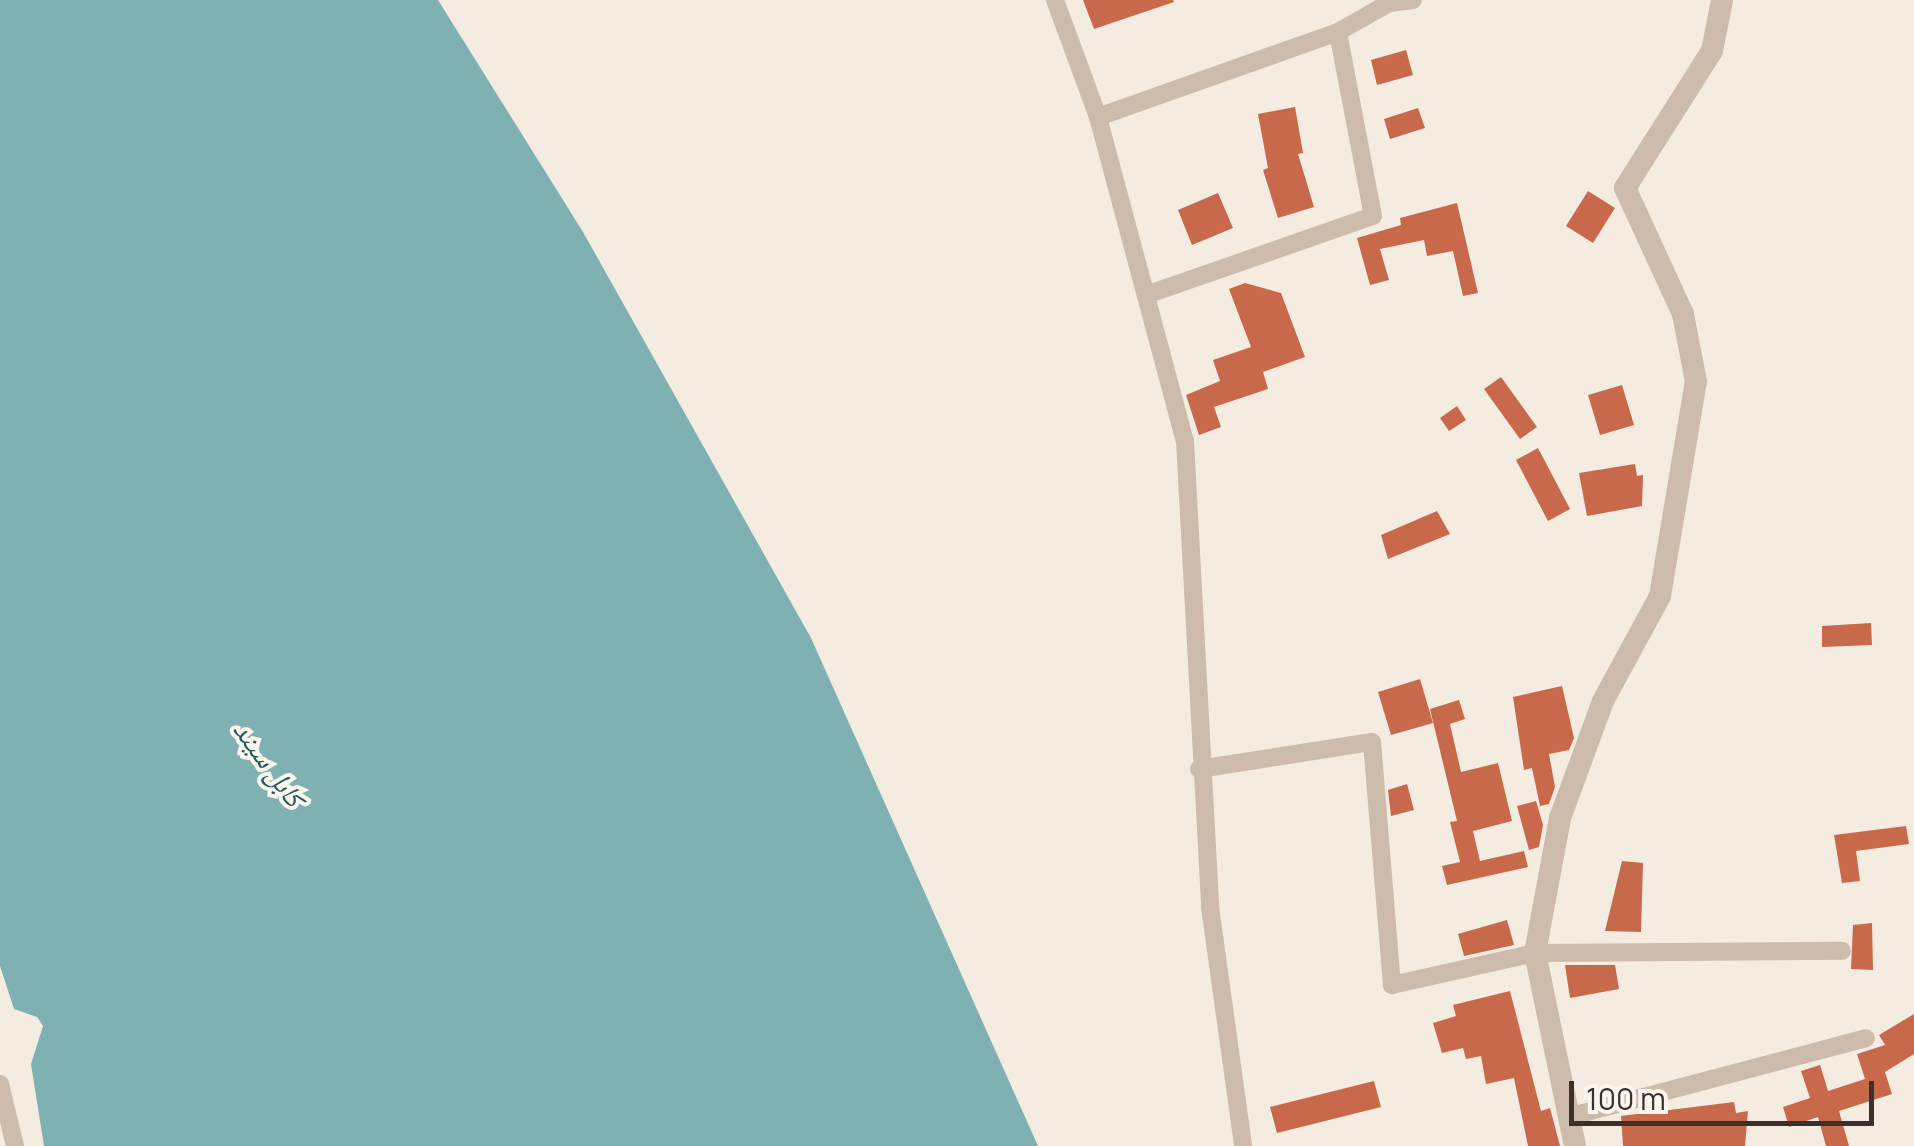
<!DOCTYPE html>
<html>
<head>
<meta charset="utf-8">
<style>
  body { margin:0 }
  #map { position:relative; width:1914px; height:1146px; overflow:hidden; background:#f4ebe1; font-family:Manrope,"Noto Naskh Arabic",sans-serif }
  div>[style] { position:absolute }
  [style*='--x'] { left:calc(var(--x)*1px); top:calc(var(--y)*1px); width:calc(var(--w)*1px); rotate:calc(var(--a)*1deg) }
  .water>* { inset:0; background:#7fb0b2 }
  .building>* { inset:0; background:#c8694b }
  .minor>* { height:18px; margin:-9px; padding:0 9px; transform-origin:9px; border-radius:9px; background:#cdbbac }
  .tertiary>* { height:22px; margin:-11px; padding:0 11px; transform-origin:11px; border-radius:11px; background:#cdbbac }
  span { translate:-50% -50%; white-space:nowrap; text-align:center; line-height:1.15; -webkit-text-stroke:8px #fbf5ee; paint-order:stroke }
  .water-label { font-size:28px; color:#1f5a5e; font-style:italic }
  .scale { position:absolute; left:1569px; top:1081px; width:305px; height:45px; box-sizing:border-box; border:5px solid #3b302b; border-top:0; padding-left:12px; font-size:30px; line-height:35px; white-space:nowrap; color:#3b302b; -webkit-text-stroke:8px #fbf5ee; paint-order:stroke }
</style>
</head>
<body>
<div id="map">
  <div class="water">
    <i style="clip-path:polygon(0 0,438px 0,583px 232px,811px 638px,1038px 1146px,44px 1146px,31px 1064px,43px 1026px,37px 1017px,14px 1009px,0 966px)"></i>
  </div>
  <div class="building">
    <i style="clip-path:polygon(1083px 0,1173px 0,1174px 2px,1094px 29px)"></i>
    <i style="clip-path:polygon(1406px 50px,1413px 75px,1377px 85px,1371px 60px)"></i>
    <i style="clip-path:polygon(1295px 107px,1303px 153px,1298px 154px,1314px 207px,1278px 218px,1263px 170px,1268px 168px,1258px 114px)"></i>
    <i style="clip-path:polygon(1418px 108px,1425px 128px,1390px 139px,1384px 119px)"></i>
    <i style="clip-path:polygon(1588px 191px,1615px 208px,1593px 243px,1566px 226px)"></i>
    <i style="clip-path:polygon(1218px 193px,1233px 228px,1192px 245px,1178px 210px)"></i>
    <i style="clip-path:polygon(1457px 203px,1478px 293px,1463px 296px,1453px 251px,1427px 256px,1424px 240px,1380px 249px,1389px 280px,1370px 285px,1357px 238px,1401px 225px,1400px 218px)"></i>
    <i style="clip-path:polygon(1245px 283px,1281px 293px,1305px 357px,1263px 372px,1268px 389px,1214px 407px,1221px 427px,1199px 435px,1186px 395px,1220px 381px,1213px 360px,1251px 347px,1229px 289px)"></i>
    <i style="clip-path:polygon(1501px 377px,1537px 427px,1520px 439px,1484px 389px)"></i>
    <i style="clip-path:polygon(1622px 385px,1634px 425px,1600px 435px,1588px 395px)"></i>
    <i style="clip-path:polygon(1457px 406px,1466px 420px,1449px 431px,1440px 418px)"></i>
    <i style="clip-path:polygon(1538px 448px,1570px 509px,1548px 521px,1516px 460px)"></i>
    <i style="clip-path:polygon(1635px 464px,1637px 476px,1643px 475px,1642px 506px,1587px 516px,1579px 473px)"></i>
    <i style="clip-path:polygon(1437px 511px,1450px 534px,1388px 559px,1381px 535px)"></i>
    <i style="clip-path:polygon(1871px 623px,1872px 645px,1822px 647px,1822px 626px)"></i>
    <i style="clip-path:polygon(1420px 679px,1433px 723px,1391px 735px,1378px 692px)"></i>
    <i style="clip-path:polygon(1562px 686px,1574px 738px,1569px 750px,1549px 754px,1555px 787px,1549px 804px,1540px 806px,1532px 768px,1524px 770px,1513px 697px)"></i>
    <i style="clip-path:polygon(1459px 700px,1465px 719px,1450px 724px,1461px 772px,1498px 763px,1512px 821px,1473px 831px,1480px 861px,1524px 851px,1528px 867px,1447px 885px,1442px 866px,1460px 862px,1450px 822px,1457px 821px,1430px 709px)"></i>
    <i style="clip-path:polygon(1407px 784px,1414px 810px,1391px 816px,1388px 790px)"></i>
    <i style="clip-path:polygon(1536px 801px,1543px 825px,1539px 847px,1529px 850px,1517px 806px)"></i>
    <i style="clip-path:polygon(1906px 826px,1909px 844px,1856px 851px,1860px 881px,1842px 883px,1834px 835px)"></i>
    <i style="clip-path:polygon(1622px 861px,1643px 863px,1641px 932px,1605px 931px)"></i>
    <i style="clip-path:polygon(1507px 920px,1514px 945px,1464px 956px,1458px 934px)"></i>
    <i style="clip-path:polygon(1872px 923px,1873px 970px,1851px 969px,1853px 925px)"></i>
    <i style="clip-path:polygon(1565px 965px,1615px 965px,1619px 989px,1570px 998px)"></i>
    <i style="clip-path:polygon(1510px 991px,1541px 1111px,1550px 1108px,1560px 1146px,1528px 1146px,1514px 1078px,1486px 1084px,1481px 1056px,1466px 1059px,1463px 1048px,1442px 1053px,1433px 1023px,1456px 1016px,1453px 1005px)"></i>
    <i style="clip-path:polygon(1914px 1014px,1914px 1054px,1885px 1072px,1892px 1094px,1839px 1111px,1849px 1146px,1826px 1146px,1818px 1117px,1789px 1127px,1783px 1107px,1810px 1098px,1801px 1071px,1820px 1065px,1828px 1091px,1865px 1079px,1857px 1054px,1885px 1045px,1879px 1035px)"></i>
    <i style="clip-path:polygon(1374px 1081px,1381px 1107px,1277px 1133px,1270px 1107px)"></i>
    <i style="clip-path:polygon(1734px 1102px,1736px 1113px,1748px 1111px,1745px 1146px,1623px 1146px,1621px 1116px)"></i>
  </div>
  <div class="minor">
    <i style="--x:1055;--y:0;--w:125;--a:69.8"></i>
    <i style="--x:1098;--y:117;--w:335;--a:75"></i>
    <i style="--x:1185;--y:441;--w:467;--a:86.9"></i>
    <i style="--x:1210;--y:907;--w:241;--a:82.1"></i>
    <i style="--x:1098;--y:117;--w:255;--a:-19.5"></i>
    <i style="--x:1338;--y:32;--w:59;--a:-29.6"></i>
    <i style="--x:1389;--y:3;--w:24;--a:-7"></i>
    <i style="--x:1146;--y:295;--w:240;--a:-19.2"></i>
    <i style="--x:1373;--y:216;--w:187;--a:-100.8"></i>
    <i style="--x:1199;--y:769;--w:175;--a:-8.9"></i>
    <i style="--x:1372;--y:742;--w:244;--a:85.3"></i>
    <i style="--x:1392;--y:985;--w:147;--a:-12.6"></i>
    <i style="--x:1535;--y:953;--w:307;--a:-0.4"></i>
    <i style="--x:0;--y:1084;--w:64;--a:76.4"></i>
    <i style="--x:1568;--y:1117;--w:308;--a:-14.8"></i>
  </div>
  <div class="tertiary">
    <i style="--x:1575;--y:1146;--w:197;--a:-101.7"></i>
    <i style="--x:1535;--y:953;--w:137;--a:-79.5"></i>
    <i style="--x:1560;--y:818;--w:125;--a:-69.8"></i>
    <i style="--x:1603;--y:701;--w:119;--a:-61.5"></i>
    <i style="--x:1660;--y:596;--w:217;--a:-80.5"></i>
    <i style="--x:1696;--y:382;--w:69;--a:-100.8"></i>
    <i style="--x:1683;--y:314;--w:139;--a:-114.7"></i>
    <i style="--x:1625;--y:188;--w:162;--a:-57.6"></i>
    <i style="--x:1712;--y:51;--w:52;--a:-78.9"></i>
  </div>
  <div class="water-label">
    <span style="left:270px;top:763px;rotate:54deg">کابل سيند</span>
  </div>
  <div class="scale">100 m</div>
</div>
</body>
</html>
